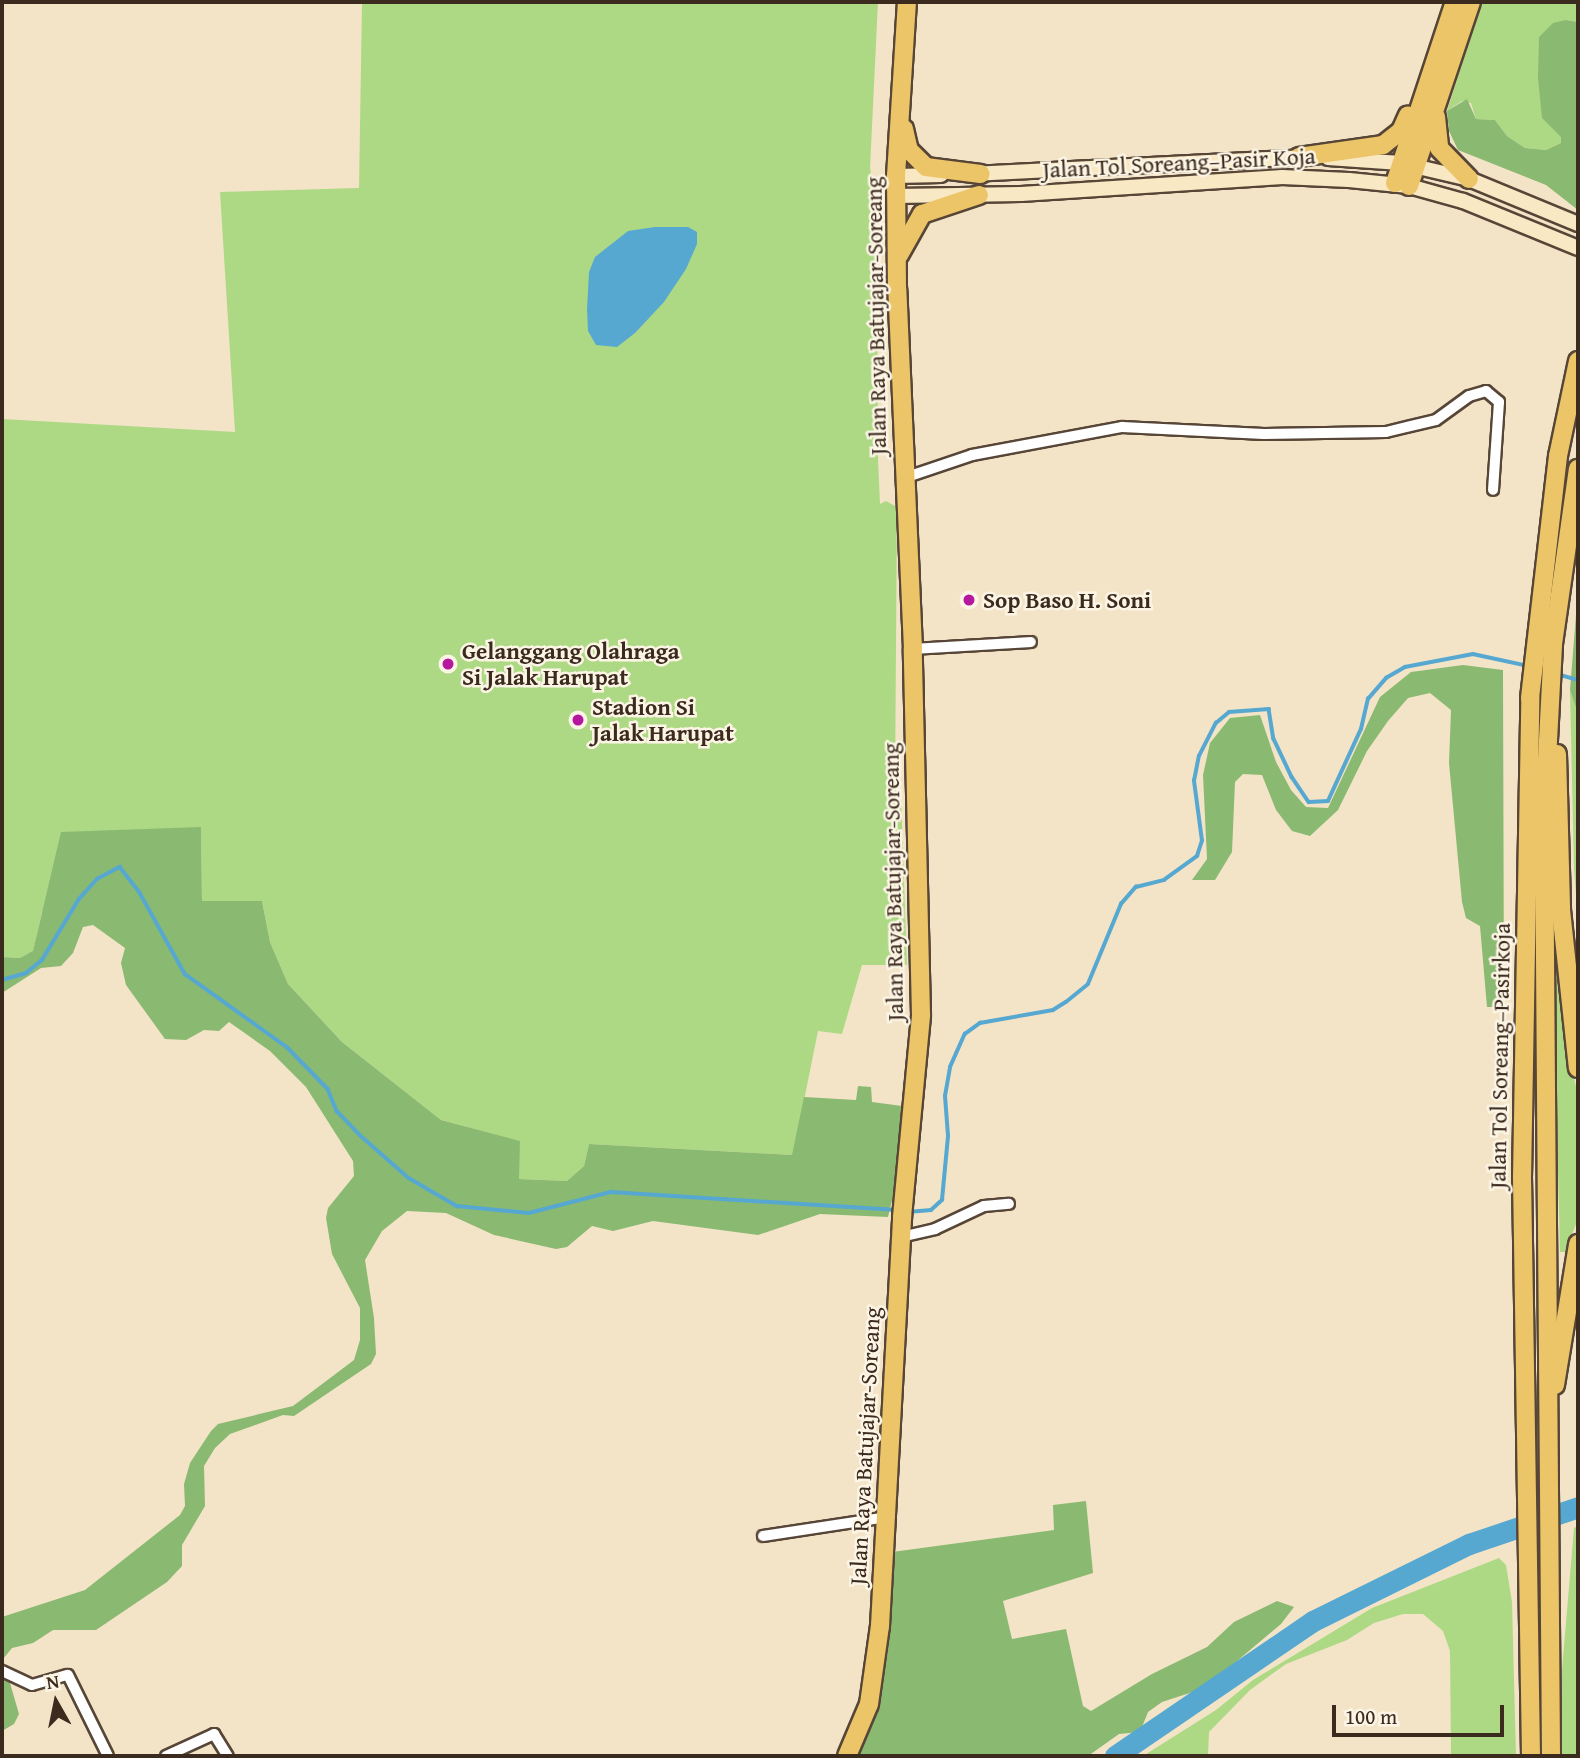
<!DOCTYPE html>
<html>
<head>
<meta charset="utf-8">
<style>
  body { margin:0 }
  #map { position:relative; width:1580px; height:1758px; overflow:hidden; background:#f3e4c7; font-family:"Gentium Book Plus",serif }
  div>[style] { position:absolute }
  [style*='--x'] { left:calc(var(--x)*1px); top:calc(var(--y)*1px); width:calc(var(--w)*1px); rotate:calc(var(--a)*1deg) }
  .green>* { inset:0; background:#add985 }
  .forest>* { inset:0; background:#8ab972 }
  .water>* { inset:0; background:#56a8d1 }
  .stream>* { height:3.5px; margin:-1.75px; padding:0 1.75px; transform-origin:1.75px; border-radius:1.75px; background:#56a8d1 }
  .river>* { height:21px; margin:-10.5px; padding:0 10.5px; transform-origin:10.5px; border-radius:10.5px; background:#56a8d1 }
  .roads { filter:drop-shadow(2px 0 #574637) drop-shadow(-2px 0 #574637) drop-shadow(0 2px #574637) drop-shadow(0 -2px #574637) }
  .street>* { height:10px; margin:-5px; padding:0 5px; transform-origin:5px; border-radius:5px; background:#fff }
  .secondary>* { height:14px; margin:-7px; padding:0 7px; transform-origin:7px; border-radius:7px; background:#f8e8c3 }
  .highway>* { height:18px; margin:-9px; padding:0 9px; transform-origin:9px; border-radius:9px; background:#edc569 }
  .dots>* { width:19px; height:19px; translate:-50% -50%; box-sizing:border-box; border:4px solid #fcf5e5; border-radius:50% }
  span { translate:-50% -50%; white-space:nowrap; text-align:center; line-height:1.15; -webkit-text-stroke:5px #fcf5e5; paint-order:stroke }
  .street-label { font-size:23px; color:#3b2a1e }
  .poi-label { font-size:23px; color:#3b2a1e; font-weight:700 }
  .left { translate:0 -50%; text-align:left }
  .frame { position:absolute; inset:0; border:4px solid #3b2a1e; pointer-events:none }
  .north { position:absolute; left:21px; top:1667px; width:70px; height:70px; -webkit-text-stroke:5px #fcf5e5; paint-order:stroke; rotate:351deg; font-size:19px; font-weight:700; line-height:28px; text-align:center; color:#3b2a1e }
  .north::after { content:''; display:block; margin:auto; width:24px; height:32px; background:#3b2a1e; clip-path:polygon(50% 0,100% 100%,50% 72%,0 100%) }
  .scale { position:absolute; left:1332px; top:1705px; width:172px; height:32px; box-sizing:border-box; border:4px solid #3b2a1e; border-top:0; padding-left:9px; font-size:21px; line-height:24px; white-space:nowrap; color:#3b2a1e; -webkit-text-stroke:5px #fcf5e5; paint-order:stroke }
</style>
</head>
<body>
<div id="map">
  <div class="green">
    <i style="clip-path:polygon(362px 2px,878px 2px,870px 168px,877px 208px,878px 459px,880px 504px,886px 501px,897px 507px,895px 789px,901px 796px,907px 965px,862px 965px,842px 1034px,818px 1031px,793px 1155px,589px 1144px,584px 1166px,567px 1181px,519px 1179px,519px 1141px,441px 1120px,342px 1042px,288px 984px,270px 942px,262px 901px,202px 901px,201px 828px,42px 912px,33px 952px,20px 958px,2px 957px,2px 419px,235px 432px,220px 192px,359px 188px)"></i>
    <i style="clip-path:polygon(1482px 2px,1578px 2px,1578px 22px,1566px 20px,1561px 143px,1546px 150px,1525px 148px,1507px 136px,1495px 120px,1476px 119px,1471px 103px,1462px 101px,1447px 111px)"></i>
    <i style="clip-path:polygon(1570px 690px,1578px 714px,1578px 920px,1574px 869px)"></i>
    <i style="clip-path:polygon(1553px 970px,1558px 970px,1564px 1037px,1578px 1095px,1578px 1219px,1565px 1252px,1560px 1252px)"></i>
    <i style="clip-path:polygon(1578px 1526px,1578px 1756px,1562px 1756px,1561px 1681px,1574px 1528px)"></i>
    <i style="clip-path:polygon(1499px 1558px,1506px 1565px,1512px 1602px,1516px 1756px,1451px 1756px,1450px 1651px,1443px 1631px,1423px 1614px,1403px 1614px,1374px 1623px,1347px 1640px,1286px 1664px,1250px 1690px,1209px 1732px,1208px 1756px,1143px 1756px,1216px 1710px,1253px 1680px,1372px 1608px)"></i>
  </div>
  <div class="forest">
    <i style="clip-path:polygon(1566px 20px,1578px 22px,1578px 210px,1546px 185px,1458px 150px,1449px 131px,1447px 111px,1467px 99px,1476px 119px,1495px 120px,1507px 136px,1525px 148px,1546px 150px,1561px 143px,1561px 137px,1542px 118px,1538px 78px,1539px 37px,1553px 23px)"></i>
    <i style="clip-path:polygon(1578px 590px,1578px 714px,1570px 690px)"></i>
    <i style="clip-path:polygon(1463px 665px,1503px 670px,1504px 1007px,1487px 1007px,1480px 926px,1466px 918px,1462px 902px,1449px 763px,1451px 710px,1430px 693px,1408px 698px,1388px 721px,1367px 751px,1338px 810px,1310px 836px,1292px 831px,1276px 810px,1262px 775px,1243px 774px,1235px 782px,1232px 852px,1215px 880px,1192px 880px,1207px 859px,1203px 775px,1210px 743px,1230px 718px,1260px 715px,1276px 762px,1291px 790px,1306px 807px,1328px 808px,1380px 697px,1411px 672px)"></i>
    <i style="clip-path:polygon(201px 827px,202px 901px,262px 901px,270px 942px,288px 984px,342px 1042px,441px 1120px,520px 1141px,519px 1179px,567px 1181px,584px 1166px,589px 1144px,792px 1155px,804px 1097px,856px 1100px,858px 1086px,871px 1087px,872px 1102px,902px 1106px,895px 1188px,888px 1217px,820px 1214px,758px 1235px,653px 1221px,613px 1231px,592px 1226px,567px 1247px,556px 1249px,494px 1235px,446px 1213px,407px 1211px,382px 1231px,365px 1260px,374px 1318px,376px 1354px,371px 1364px,294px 1416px,283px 1415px,230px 1434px,215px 1448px,204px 1466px,205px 1506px,182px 1545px,182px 1566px,167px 1582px,96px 1630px,53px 1630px,33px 1643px,12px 1648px,3px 1659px,19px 1714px,14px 1724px,2px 1731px,2px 1617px,85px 1590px,180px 1515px,185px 1506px,184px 1484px,190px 1463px,211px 1431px,218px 1424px,293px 1406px,354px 1360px,360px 1340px,360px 1308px,332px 1254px,326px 1218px,328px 1208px,354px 1176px,353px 1161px,306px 1087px,270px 1051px,229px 1022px,219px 1031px,204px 1030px,186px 1040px,165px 1039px,126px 985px,121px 963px,125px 948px,93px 925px,83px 927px,73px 953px,61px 966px,41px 968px,2px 993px,2px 957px,20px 958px,33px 951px,61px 832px)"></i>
    <i style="clip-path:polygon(1086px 1501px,1093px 1573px,1003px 1601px,1012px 1639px,1066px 1629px,1083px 1706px,1091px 1711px,1152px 1674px,1207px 1647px,1234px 1622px,1277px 1601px,1294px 1607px,1281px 1624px,1205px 1688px,1162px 1702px,1148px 1712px,1140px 1732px,1119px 1734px,1088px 1756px,853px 1756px,878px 1708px,888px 1650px,892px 1552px,1054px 1530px,1053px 1505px)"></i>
  </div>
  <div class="water">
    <i style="clip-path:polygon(655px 227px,688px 227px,697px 232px,697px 244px,686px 269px,664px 302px,635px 333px,617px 347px,596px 345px,588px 331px,587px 309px,589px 272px,595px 257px,628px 231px)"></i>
  </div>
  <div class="stream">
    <i style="--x:1557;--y:674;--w:22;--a:16"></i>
    <i style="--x:2;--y:980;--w:25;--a:-16"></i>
    <i style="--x:26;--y:973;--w:21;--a:-39"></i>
    <i style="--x:42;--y:960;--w:71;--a:-58.8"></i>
    <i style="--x:79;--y:899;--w:27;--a:-48"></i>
    <i style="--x:97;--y:879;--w:26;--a:-28"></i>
    <i style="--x:120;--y:867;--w:33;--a:52"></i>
    <i style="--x:140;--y:893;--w:93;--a:60.9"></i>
    <i style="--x:185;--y:974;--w:125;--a:35.6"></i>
    <i style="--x:287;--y:1047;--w:59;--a:45.7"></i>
    <i style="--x:328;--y:1089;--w:24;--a:68"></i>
    <i style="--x:337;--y:1111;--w:33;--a:46"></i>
    <i style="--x:360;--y:1135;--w:65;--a:41.3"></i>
    <i style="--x:409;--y:1178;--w:56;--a:30.3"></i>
    <i style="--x:457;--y:1206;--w:72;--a:5.6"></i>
    <i style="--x:529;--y:1213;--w:85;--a:-14.4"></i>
    <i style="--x:611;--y:1192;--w:287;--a:3.6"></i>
    <i style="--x:908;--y:1212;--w:23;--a:-5"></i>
    <i style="--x:931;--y:1210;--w:15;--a:-42"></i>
    <i style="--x:942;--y:1200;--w:64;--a:-84.6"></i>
    <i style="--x:948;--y:1136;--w:40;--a:-94.3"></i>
    <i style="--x:945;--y:1096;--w:29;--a:-80"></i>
    <i style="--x:950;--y:1067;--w:36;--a:-66"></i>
    <i style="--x:965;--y:1034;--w:19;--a:-36"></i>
    <i style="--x:980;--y:1023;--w:74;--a:-10.1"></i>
    <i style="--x:1053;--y:1010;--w:15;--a:-32"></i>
    <i style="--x:1066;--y:1002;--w:28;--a:-39"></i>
    <i style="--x:1088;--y:984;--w:87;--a:-67.6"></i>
    <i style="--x:1121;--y:904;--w:23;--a:-49"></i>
    <i style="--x:1136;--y:887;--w:29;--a:-14"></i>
    <i style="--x:1164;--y:880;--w:41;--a:-36"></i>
    <i style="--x:1197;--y:856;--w:16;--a:-72"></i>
    <i style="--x:1202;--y:841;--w:61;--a:-97.6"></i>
    <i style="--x:1194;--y:781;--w:25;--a:-79"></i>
    <i style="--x:1199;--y:756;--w:37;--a:-63"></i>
    <i style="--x:1216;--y:723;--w:17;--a:-40"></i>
    <i style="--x:1229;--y:712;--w:40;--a:-4.3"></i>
    <i style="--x:1269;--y:709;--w:30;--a:81"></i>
    <i style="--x:1274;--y:739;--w:42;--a:64.7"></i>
    <i style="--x:1292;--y:777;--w:30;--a:56"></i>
    <i style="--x:1309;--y:802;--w:19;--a:-3"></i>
    <i style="--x:1328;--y:801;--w:79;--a:-65.4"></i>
    <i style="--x:1361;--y:729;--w:31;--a:-77"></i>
    <i style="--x:1368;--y:699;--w:28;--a:-49"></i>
    <i style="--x:1386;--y:678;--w:22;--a:-30"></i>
    <i style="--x:1405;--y:667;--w:69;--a:-10.8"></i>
    <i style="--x:1473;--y:654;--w:57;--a:12.1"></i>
  </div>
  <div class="river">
    <i style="--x:1115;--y:1756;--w:240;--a:-34.3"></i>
    <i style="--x:1313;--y:1621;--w:174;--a:-26.3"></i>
    <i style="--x:1469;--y:1544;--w:115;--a:-18.7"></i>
  </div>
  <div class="roads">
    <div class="street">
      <i style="--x:904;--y:478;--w:72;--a:-18.7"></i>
      <i style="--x:972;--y:455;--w:153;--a:-10.6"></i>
      <i style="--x:1122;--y:427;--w:142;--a:2.8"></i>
      <i style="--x:1264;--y:434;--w:122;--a:-0.9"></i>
      <i style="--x:1386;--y:432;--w:51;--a:-13.5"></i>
      <i style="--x:1436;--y:420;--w:41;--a:-36"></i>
      <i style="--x:1469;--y:396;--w:18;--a:-16"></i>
      <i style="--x:1486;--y:391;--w:17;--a:40"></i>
      <i style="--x:1499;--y:402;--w:88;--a:93.9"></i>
      <i style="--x:913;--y:649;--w:118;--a:-3.4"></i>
      <i style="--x:901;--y:1237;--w:35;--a:-13"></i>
      <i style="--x:935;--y:1229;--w:54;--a:-25.1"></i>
      <i style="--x:984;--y:1206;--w:25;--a:-5"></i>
      <i style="--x:763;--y:1536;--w:125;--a:-8.7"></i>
      <i style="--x:2;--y:1671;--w:33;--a:25"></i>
      <i style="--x:32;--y:1685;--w:37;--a:-16"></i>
      <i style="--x:68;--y:1675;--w:90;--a:63.7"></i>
      <i style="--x:166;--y:1756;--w:53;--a:-24.6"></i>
      <i style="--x:214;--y:1734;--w:26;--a:58"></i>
    </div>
    <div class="secondary">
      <i style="--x:1328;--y:158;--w:73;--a:3.9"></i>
      <i style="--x:1401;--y:163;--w:70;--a:13.2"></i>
      <i style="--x:1469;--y:179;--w:118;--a:22.4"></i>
      <i style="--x:972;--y:174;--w:336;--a:-2.9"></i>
      <i style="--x:896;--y:176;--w:45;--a:-1.3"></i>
      <i style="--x:896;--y:196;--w:125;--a:-0.9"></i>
      <i style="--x:1021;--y:194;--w:262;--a:-3.7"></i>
      <i style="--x:1282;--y:177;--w:67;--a:2.6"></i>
      <i style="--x:1349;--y:180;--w:60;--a:5.7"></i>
      <i style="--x:1409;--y:186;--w:56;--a:15.5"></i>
      <i style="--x:1463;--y:201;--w:124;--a:22.2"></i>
    </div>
    <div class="highway">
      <i style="--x:1436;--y:117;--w:31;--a:84"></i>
      <i style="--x:1439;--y:148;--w:43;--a:45.9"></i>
      <i style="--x:904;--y:129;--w:22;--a:77"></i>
      <i style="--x:909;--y:150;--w:24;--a:45"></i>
      <i style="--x:926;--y:167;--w:55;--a:7.3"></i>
      <i style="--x:1299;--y:157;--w:85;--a:-8.1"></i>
      <i style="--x:1383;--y:145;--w:23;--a:-38"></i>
      <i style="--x:1401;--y:131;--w:17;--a:-66"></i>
      <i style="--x:1395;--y:183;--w:191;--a:-71.7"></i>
      <i style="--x:1409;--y:186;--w:194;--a:-71.4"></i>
      <i style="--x:899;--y:255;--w:47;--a:-60.7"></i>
      <i style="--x:922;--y:214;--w:60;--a:-18.4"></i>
      <i style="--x:1557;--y:754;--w:156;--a:88.5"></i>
      <i style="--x:1561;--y:910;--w:159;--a:83.9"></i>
      <i style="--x:1555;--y:1385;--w:143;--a:-80.7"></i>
      <i style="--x:847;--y:1756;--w:56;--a:-67.1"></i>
      <i style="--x:869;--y:1704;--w:79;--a:-82"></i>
      <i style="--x:880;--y:1626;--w:410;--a:-86.9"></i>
      <i style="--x:902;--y:1217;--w:203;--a:-84.6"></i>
      <i style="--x:921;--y:1015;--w:366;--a:-91.3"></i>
      <i style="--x:913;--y:649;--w:360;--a:-92.5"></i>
      <i style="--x:897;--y:289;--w:113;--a:-90.5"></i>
      <i style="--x:896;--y:176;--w:174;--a:-86.4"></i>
      <i style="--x:1531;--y:1756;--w:578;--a:-90.89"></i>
      <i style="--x:1522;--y:1178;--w:480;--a:-89"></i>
      <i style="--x:1530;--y:698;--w:244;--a:-83.4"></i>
      <i style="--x:1558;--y:456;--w:97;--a:-78.1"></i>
      <i style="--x:1551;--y:1756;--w:939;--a:-90.43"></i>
      <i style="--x:1544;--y:817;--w:173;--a:-87"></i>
      <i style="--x:1553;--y:644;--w:177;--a:-81.9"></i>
    </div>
  </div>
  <div class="dots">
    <i style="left:969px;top:600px;background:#b5179e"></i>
    <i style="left:448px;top:664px;background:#b5179e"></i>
    <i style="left:578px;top:720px;background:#b5179e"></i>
  </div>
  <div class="street-label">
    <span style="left:1179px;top:163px;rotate:-3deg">Jalan Tol Soreang–Pasir Koja</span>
    <span style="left:876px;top:316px;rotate:-91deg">Jalan Raya Batujajar-Soreang</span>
    <span style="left:893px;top:882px;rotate:-91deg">Jalan Raya Batujajar-Soreang</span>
    <span style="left:1500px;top:1056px;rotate:-89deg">Jalan Tol Soreang–Pasirkoja</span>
    <span style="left:865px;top:1446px;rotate:-87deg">Jalan Raya Batujajar-Soreang</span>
  </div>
  <div class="poi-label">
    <span class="left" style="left:983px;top:600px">Sop Baso H. Soni</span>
    <span class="left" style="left:462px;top:664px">Gelanggang Olahraga<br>Si Jalak Harupat</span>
    <span class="left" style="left:592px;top:720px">Stadion Si<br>Jalak Harupat</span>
  </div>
  <div class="frame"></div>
  <div class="north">N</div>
  <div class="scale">100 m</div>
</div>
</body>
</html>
